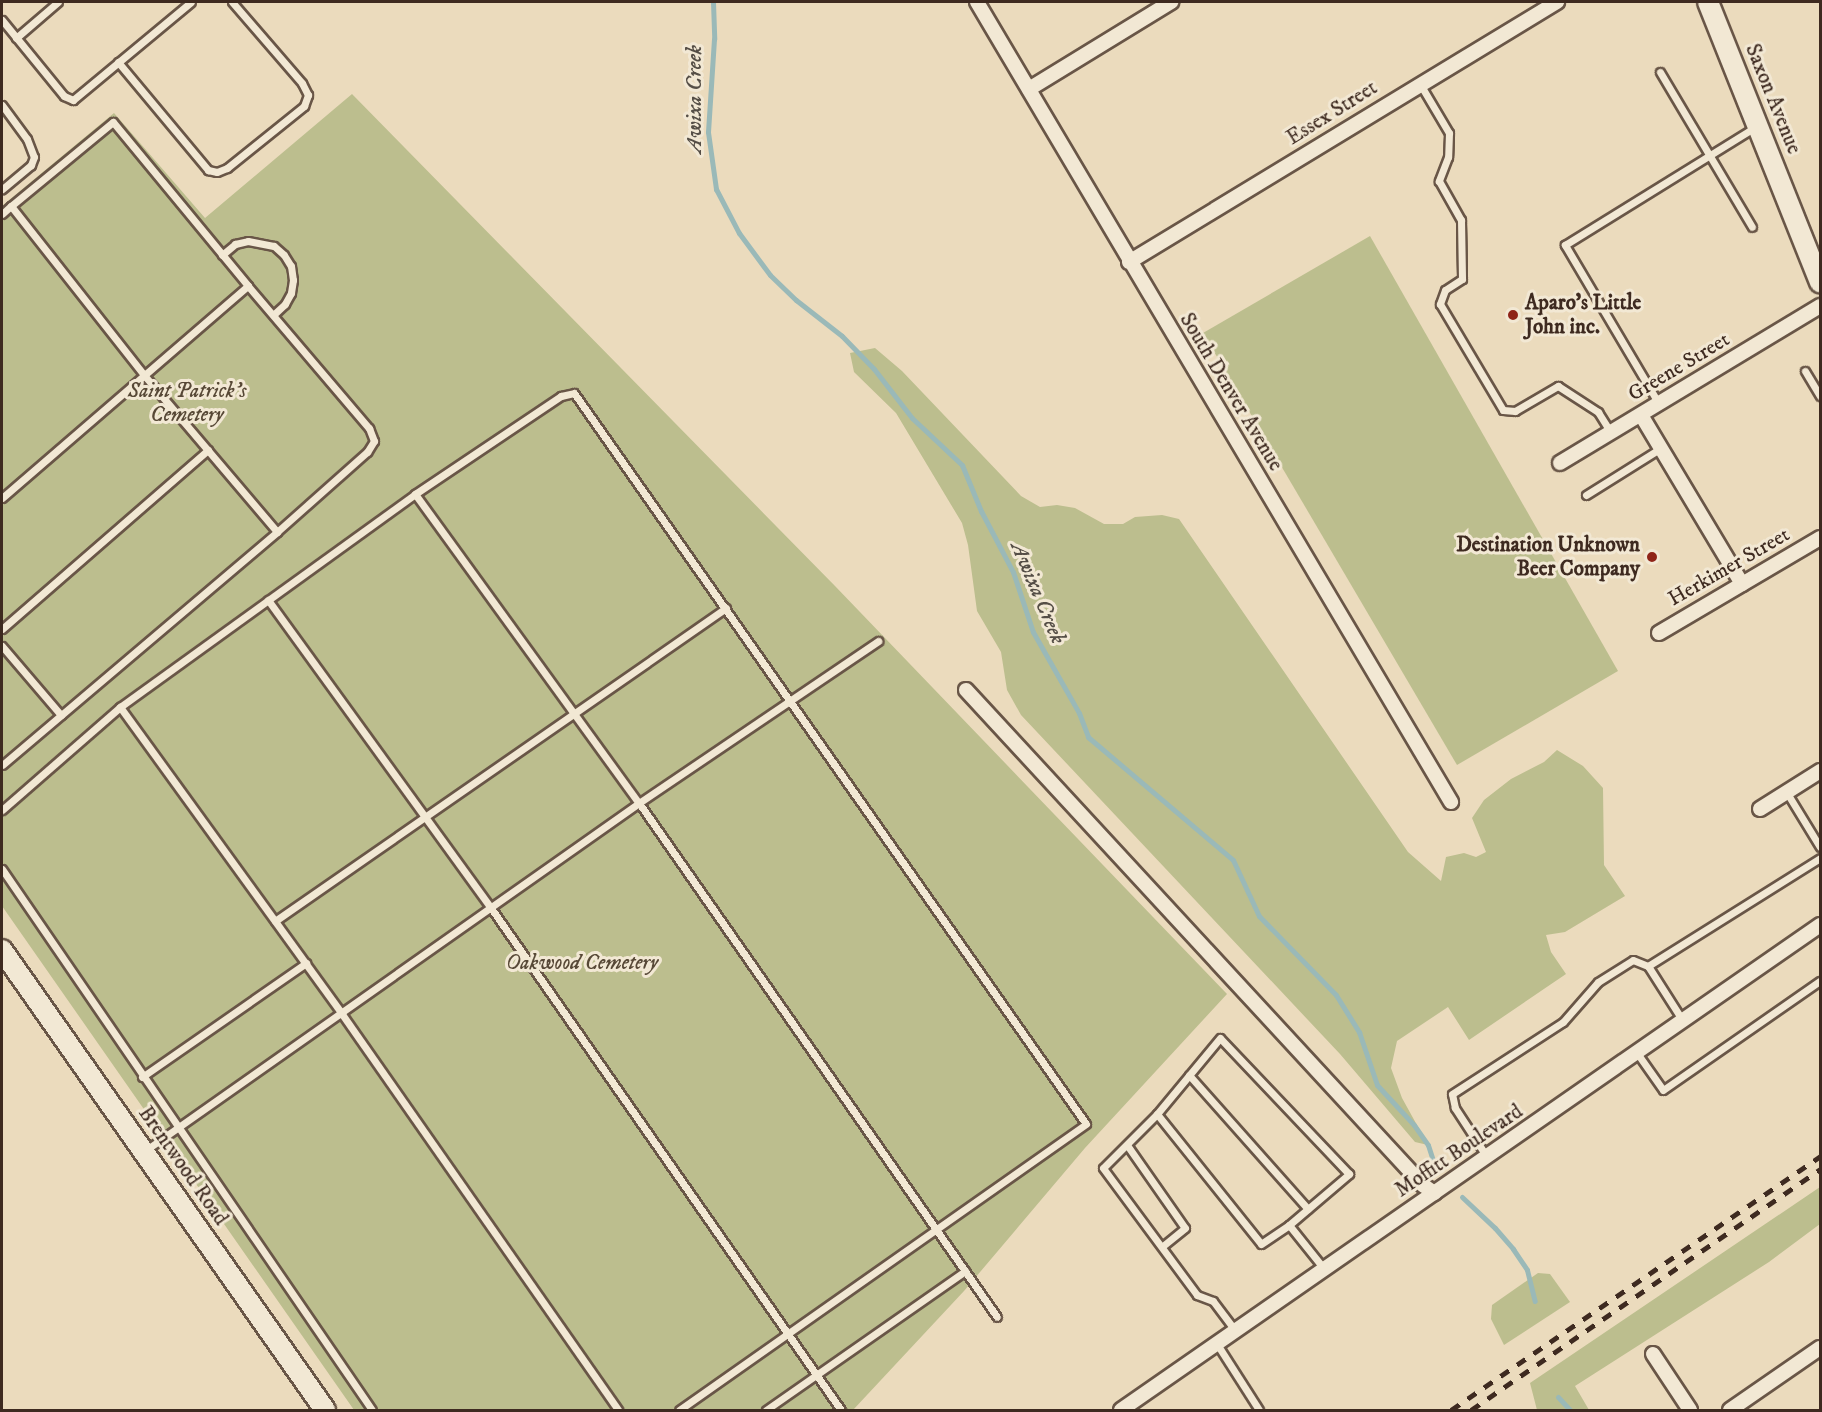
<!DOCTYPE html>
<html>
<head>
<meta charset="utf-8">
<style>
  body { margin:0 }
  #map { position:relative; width:1822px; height:1412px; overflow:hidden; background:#ebdbbd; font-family:"IM FELL DW Pica",serif }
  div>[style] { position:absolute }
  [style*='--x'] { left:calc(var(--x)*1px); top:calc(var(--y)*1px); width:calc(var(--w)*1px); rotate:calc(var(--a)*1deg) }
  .green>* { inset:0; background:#bcbe8e }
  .stream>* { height:5px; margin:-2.5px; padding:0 2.5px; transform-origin:2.5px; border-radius:2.5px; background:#9ab9b8 }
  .roads { filter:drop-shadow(2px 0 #695647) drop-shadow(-2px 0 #695647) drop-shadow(0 2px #695647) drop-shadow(0 -2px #695647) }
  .lane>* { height:7px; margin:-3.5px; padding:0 3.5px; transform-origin:3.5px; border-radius:3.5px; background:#f2e8d4 }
  .street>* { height:14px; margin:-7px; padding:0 7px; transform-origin:7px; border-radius:7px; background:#f2e8d4 }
  .secondary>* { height:20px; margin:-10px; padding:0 10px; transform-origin:10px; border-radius:10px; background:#f2e8d4 }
  .rail>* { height:4.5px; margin-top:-2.25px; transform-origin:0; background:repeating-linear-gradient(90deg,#3e2a20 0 10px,transparent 0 20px) }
  .dots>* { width:16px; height:16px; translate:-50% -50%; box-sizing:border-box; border:3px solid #f2e8d4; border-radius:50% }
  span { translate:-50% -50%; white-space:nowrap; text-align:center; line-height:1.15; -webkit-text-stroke:6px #f2e8d4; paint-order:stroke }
  .street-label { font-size:21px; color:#3e2a20 }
  .poi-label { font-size:21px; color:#3e2a20; font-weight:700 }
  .left { translate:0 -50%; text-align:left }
  .right { translate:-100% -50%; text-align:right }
  .park-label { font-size:21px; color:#574836; font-style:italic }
  .water-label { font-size:22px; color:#554e46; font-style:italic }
  .frame { position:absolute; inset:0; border:3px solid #3e2a20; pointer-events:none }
</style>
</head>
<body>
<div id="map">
  <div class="green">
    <i style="clip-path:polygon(352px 94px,835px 586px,1227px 994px,1085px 1148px,964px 1291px,853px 1410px,354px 1410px,2px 906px,2px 206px,114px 113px,205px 218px)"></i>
    <i style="clip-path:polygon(1370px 236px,1618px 671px,1457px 765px,1203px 333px)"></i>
    <i style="clip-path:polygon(875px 348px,902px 371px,1021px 496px,1040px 507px,1057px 505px,1075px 508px,1104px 524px,1123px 524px,1135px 517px,1162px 515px,1179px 519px,1408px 852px,1441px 881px,1446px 857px,1464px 853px,1476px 857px,1486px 852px,1472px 818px,1484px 800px,1511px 779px,1544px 762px,1557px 750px,1583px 766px,1603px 788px,1604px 865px,1625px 896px,1565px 932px,1546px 935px,1551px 952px,1566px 974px,1469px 1040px,1448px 1007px,1397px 1041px,1391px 1068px,1402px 1098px,1428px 1145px,1415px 1142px,1340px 1054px,1021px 715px,1007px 690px,1001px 652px,977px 611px,968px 545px,962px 523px,896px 413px,854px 372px,850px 353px)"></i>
    <i style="clip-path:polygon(1820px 1187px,1820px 1224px,1769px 1262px,1575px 1386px,1589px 1410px,1537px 1410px,1530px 1383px)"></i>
    <i style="clip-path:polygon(1538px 1273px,1550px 1274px,1570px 1302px,1504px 1345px,1491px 1319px,1492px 1305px)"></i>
  </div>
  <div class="stream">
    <i style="--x:713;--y:2;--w:37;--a:88"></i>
    <i style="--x:714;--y:39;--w:93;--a:93.7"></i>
    <i style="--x:708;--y:132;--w:58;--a:82"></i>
    <i style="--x:716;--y:189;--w:50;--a:62.4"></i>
    <i style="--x:739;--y:233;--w:52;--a:53.6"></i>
    <i style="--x:770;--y:275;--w:36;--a:44"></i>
    <i style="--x:796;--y:300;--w:58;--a:38"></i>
    <i style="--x:842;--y:336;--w:46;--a:45.9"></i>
    <i style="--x:874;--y:369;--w:62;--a:52.2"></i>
    <i style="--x:912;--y:418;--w:69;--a:43.2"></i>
    <i style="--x:962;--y:465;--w:50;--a:67.6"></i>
    <i style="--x:981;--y:511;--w:69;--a:62.3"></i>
    <i style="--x:1013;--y:572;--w:63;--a:71.6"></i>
    <i style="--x:1033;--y:632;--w:93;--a:60.4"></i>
    <i style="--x:1079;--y:713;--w:26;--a:69"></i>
    <i style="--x:1088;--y:737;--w:190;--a:40.3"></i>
    <i style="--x:1233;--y:860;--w:62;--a:65.1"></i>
    <i style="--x:1259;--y:916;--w:110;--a:45.7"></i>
    <i style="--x:1336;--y:995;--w:44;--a:58.1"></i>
    <i style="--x:1359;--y:1032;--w:56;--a:71.2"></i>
    <i style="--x:1377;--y:1085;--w:54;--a:47.2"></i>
    <i style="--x:1414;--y:1125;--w:24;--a:55"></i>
    <i style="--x:1428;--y:1145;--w:16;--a:72"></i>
    <i style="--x:1462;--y:1197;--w:45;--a:43.2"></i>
    <i style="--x:1495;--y:1228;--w:28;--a:49"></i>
    <i style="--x:1513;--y:1249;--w:25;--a:56"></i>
    <i style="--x:1527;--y:1270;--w:32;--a:76"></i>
    <i style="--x:1558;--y:1397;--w:18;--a:47"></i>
  </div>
  <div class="roads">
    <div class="lane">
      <i style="--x:2;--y:20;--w:98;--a:50.8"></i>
      <i style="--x:64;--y:96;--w:10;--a:24"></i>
      <i style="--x:73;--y:100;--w:153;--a:-39.7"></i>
      <i style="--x:16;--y:38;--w:55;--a:-40.6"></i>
      <i style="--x:118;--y:62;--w:141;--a:50.2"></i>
      <i style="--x:208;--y:170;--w:9;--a:13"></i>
      <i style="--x:217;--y:172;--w:11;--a:-22"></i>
      <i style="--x:227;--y:168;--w:99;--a:-38.8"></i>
      <i style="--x:304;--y:106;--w:12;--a:-70"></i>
      <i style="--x:308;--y:95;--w:13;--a:-117"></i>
      <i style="--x:302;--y:83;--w:107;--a:-130.8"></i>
      <i style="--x:1660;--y:72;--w:180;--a:59.3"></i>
      <i style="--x:1420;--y:84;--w:57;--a:59.4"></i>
      <i style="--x:1449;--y:133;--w:24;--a:92"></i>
      <i style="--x:1448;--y:157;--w:26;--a:111"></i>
      <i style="--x:1439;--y:181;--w:45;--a:60.6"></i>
      <i style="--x:1461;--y:220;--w:59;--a:89"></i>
      <i style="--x:1462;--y:279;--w:20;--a:147"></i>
      <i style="--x:1445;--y:290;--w:15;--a:110"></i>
      <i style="--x:1440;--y:304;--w:123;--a:59.3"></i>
      <i style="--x:1503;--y:410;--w:12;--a:5"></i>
      <i style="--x:1515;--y:411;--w:50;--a:-30.2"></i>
      <i style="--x:1558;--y:386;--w:48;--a:33"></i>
      <i style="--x:1598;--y:412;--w:25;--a:58"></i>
      <i style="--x:2;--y:105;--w:42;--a:53.7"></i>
      <i style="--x:27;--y:139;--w:19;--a:69"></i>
      <i style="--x:34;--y:157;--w:9;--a:111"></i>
      <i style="--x:31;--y:165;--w:38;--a:140"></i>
      <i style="--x:11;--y:206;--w:132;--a:-39.5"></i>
      <i style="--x:113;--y:122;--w:212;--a:50.5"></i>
      <i style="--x:2;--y:214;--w:12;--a:-42"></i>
      <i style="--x:11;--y:206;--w:215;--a:51.8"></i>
      <i style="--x:144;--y:375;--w:206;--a:49.7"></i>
      <i style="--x:277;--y:532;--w:360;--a:139.7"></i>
      <i style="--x:222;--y:255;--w:17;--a:-40"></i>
      <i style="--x:235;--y:244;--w:13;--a:-13"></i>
      <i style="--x:248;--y:241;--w:26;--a:11"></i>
      <i style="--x:274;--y:246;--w:13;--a:42"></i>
      <i style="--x:284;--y:255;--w:13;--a:58"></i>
      <i style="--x:291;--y:266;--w:14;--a:82"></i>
      <i style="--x:293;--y:280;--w:13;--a:99"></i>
      <i style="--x:291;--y:293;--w:13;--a:119"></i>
      <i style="--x:285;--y:304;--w:16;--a:137"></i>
      <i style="--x:1805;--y:371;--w:29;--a:59"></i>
      <i style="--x:1659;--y:404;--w:185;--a:-120.6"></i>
      <i style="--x:1565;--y:245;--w:224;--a:-31.8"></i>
      <i style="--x:415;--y:494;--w:382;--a:54.1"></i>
      <i style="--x:639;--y:803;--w:626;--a:55.14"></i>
      <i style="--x:1586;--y:495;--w:89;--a:-32.1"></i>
      <i style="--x:2;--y:498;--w:325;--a:-40.8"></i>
      <i style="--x:248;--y:286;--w:187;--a:49.6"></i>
      <i style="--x:369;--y:428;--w:14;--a:69"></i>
      <i style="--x:374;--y:441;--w:13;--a:122"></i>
      <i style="--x:367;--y:452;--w:120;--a:138.4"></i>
      <i style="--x:268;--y:600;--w:380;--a:54.1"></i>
      <i style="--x:491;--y:908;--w:612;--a:55.12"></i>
      <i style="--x:2;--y:629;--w:273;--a:-41"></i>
      <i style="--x:2;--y:646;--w:91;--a:49.5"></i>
      <i style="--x:120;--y:707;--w:379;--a:54.1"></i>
      <i style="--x:342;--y:1014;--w:483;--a:55.1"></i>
      <i style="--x:1787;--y:793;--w:63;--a:58.6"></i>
      <i style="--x:2;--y:810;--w:157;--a:-41.1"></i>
      <i style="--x:120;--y:707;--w:364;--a:-35.8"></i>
      <i style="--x:415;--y:494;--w:176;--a:-33.9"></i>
      <i style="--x:561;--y:396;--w:13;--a:-13"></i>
      <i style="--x:574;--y:393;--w:892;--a:54.99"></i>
      <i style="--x:1086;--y:1124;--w:497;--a:144.9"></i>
      <i style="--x:2;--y:869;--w:655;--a:55.63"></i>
      <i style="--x:275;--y:921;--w:549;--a:-34.76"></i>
      <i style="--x:1648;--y:966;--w:203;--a:-32.1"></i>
      <i style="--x:1637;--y:1053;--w:45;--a:54.9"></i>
      <i style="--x:1663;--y:1090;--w:191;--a:-34.8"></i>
      <i style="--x:1189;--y:1075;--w:179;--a:48.4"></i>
      <i style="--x:142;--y:1077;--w:200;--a:-34.8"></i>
      <i style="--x:1157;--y:1114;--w:166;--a:51.3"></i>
      <i style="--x:1261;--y:1244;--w:34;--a:-34"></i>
      <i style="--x:1289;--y:1225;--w:79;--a:-40.4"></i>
      <i style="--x:1349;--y:1174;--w:187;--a:-133.5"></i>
      <i style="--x:1220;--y:1038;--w:99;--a:129.7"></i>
      <i style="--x:1157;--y:1114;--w:76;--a:135"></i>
      <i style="--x:1103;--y:1168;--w:158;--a:53.5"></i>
      <i style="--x:1197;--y:1295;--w:17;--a:21"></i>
      <i style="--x:1213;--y:1301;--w:38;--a:53"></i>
      <i style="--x:1127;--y:1145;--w:101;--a:55.1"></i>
      <i style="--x:1185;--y:1228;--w:28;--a:141"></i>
      <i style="--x:146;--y:1150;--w:603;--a:-35.14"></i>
      <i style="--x:639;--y:803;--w:289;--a:-34.1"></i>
      <i style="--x:1487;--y:1157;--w:59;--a:-123.1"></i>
      <i style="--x:1455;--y:1108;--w:14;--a:-102"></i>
      <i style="--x:1452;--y:1094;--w:132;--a:-33"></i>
      <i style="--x:1563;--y:1022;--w:53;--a:-48.8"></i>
      <i style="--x:1598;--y:982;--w:41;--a:-32.2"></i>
      <i style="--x:1633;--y:960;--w:16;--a:22"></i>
      <i style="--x:1648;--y:966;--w:65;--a:57.5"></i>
      <i style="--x:1289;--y:1225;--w:58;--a:51.3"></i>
      <i style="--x:1217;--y:1344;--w:78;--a:57.5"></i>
      <i style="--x:766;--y:1410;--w:243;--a:-34.9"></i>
    </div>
    <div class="street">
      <i style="--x:977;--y:2;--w:930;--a:59.35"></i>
      <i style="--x:1029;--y:89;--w:167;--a:-31.5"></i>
      <i style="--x:1129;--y:262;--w:501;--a:-31.28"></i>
      <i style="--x:1641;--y:415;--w:197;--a:59.1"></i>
      <i style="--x:1560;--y:463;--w:304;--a:-31.1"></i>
      <i style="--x:1659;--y:633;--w:187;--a:-30.5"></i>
      <i style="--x:966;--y:690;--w:674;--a:47.29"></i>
      <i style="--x:1423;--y:1185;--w:14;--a:36"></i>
      <i style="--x:1760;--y:809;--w:71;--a:-32.3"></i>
      <i style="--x:1653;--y:1354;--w:67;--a:56.5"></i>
      <i style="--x:1121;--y:1410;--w:851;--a:-34.75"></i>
      <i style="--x:1730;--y:1410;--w:109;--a:-34.6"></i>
    </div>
    <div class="secondary">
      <i style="--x:1708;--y:2;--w:302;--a:68.2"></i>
      <i style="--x:2;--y:950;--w:562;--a:54.92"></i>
    </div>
  </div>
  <div class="rail">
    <i style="--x:1451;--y:1410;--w:448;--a:-34.5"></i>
    <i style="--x:1471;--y:1410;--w:424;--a:-34.6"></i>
  </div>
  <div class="dots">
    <i style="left:1513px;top:315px;background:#8f2418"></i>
    <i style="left:1652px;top:557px;background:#8f2418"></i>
  </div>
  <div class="street-label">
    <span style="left:1773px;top:99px;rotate:68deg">Saxon Avenue</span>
    <span style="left:1332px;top:113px;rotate:-32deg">Essex Street</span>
    <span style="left:1679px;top:367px;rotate:-31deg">Greene Street</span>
    <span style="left:1231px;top:392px;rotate:59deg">South Denver Avenue</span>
    <span style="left:1729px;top:567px;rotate:-30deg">Herkimer Street</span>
    <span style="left:1459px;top:1151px;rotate:-34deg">Moffitt Boulevard</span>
    <span style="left:183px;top:1166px;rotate:55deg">Brentwood Road</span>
  </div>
  <div class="poi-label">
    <span class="left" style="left:1525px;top:315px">Aparo's Little<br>John inc.</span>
    <span class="right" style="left:1640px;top:557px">Destination Unknown<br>Beer Company</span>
  </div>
  <div class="park-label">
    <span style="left:187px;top:403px">Saint Patrick's<br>Cemetery</span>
    <span style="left:582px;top:963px">Oakwood Cemetery</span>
  </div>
  <div class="water-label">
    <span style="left:695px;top:99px;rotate:-90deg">Awixa Creek</span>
    <span style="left:1038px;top:593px;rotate:67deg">Awixa Creek</span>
  </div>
  <div class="frame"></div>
</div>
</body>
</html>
